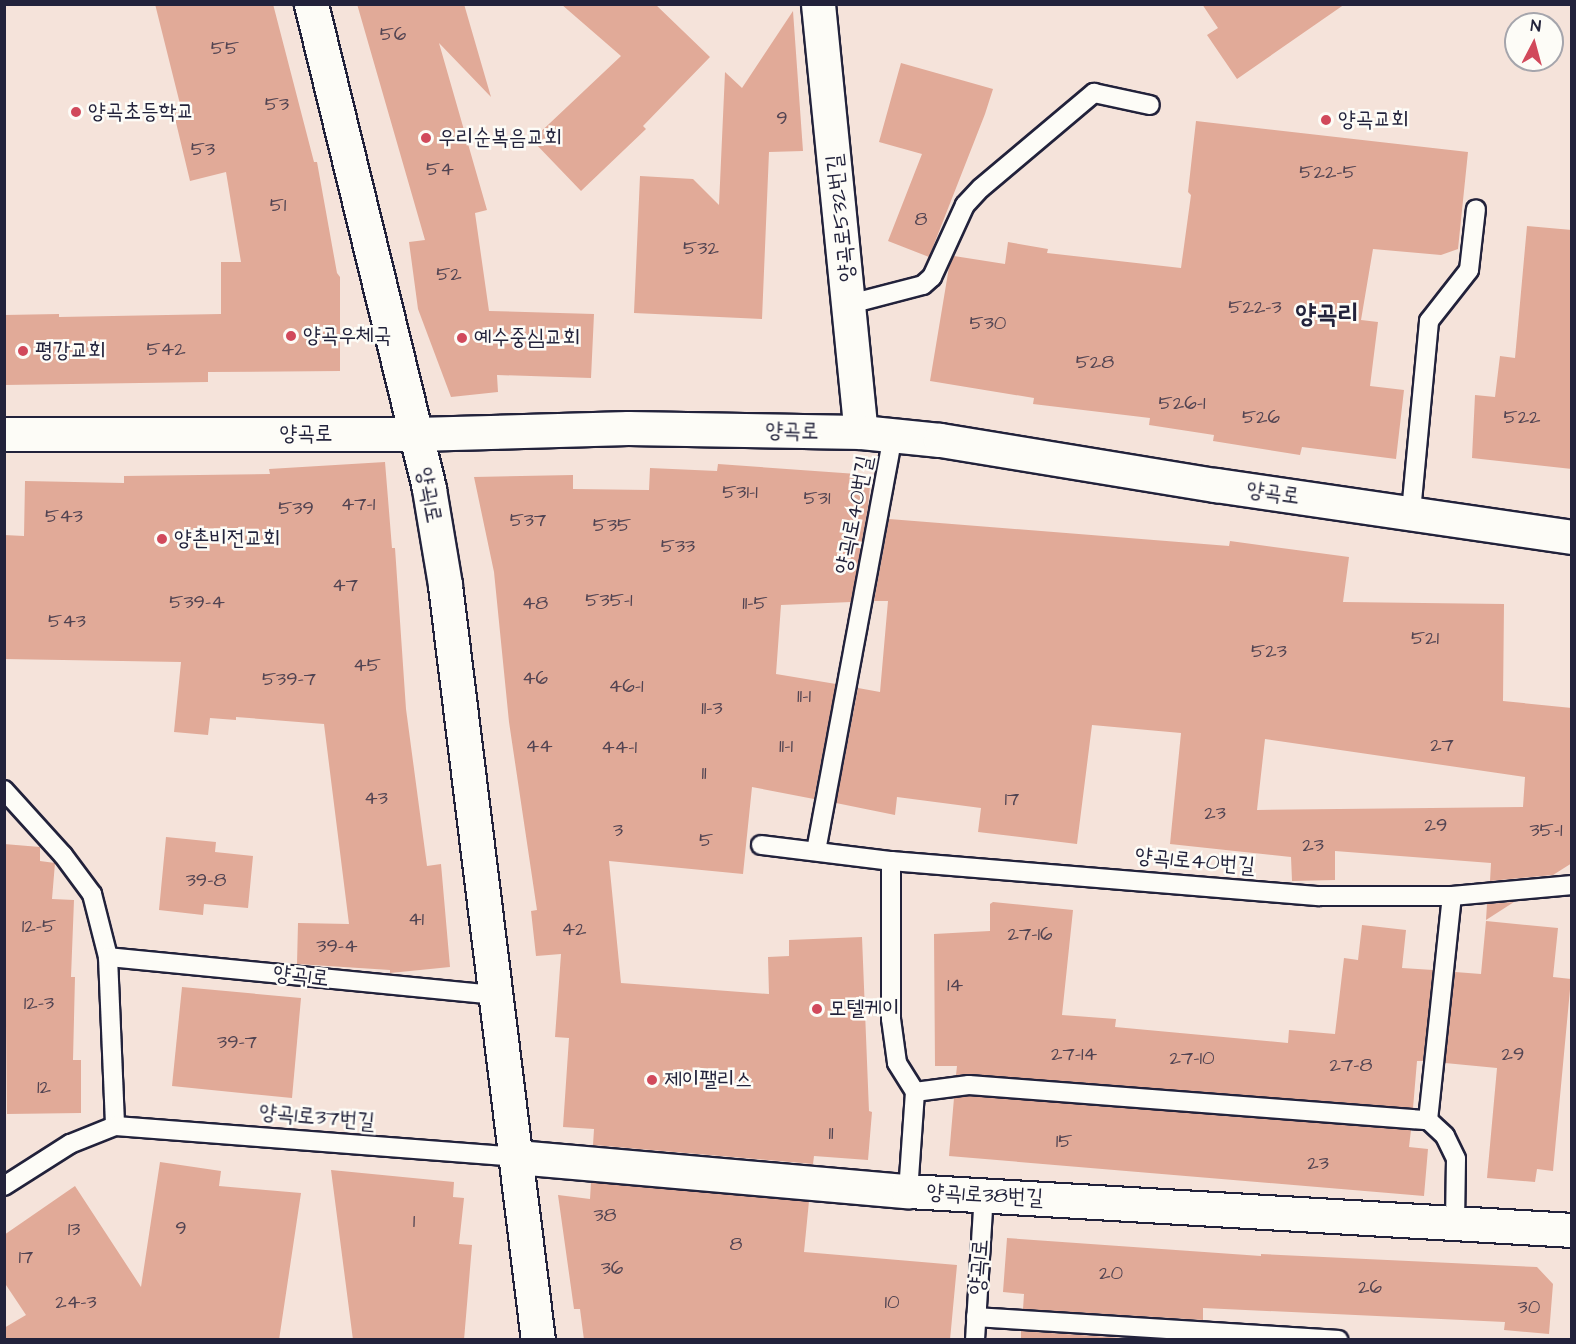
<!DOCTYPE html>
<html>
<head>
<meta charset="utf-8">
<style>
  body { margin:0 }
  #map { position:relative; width:1576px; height:1344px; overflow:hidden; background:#f5e3da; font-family:"Architects Daughter","Poor Story",sans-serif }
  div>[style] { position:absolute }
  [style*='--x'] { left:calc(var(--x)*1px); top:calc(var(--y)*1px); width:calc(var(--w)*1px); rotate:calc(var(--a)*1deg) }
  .building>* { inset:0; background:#e1aa98 }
  .roads { filter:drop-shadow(2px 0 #22223b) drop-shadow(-2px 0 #22223b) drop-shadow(0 2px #22223b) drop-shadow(0 -2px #22223b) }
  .lane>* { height:18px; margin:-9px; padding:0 9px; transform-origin:9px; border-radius:9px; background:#fdfcf7 }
  .street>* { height:33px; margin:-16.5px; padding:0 16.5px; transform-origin:16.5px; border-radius:16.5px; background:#fdfcf7 }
  .secondary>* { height:33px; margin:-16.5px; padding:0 16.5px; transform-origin:16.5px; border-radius:16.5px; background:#fdfcf7 }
  .dots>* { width:16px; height:16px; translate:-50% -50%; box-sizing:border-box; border:3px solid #fdfcf7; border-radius:50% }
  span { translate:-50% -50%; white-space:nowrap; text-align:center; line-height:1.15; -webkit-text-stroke:5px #fdfcf7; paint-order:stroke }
  .number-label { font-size:20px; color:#524452 }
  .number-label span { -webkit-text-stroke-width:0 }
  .poi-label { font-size:22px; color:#22223b }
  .left { translate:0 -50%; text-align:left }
  .street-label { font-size:22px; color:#22223b }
  .quarter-label { font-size:26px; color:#22223b; font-weight:700 }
  .frame { position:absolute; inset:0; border:6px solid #22223b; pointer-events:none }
  .north { position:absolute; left:1504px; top:12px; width:60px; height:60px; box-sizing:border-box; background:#fdfcf7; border:2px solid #a5a5ac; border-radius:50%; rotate:6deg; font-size:16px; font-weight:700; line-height:24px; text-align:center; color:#22223b }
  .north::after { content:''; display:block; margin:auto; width:21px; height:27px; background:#d1495b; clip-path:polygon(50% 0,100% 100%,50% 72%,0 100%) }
</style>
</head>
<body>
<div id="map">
  <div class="building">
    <i style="clip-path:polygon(155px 4px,273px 4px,314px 162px,317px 162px,337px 273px,340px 277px,340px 371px,208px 372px,208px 382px,4px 385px,4px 315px,59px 314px,59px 317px,221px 314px,221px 262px,241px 262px,226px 172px,190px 181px,173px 110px,181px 108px)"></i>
    <i style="clip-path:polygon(357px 4px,464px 4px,491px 97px,439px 43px,487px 210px,475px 213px,489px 311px,594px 314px,591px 378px,497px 375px,498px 392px,451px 397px,418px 309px,409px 242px,425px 240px)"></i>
    <i style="clip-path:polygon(561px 4px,655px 4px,710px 57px,643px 126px,646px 129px,581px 191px,532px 140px,621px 56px)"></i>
    <i style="clip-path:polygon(1202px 4px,1345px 4px,1237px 79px,1207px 35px,1218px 28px)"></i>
    <i style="clip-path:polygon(793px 11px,803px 151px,769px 152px,762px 319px,634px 313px,640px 176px,693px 179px,719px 205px,725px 72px,742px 88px)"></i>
    <i style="clip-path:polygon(901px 63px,993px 89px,985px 114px,929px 257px,888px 241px,922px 154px,879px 142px)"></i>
    <i style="clip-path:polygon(1196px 121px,1468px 152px,1458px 249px,1441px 255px,1373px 249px,1361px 320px,1378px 322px,1370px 386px,1404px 390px,1396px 459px,1302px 447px,1300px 455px,1213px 441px,1214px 435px,1149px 425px,1150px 418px,1033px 404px,1034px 398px,930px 381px,949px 267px,954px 256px,1005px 264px,1008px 242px,1048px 249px,1047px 253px,1181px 268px,1191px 195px,1188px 192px)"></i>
    <i style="clip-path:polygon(1527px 226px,1572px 230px,1572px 469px,1472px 458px,1475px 395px,1495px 397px,1500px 356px,1515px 358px)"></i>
    <i style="clip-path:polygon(385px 462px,392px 548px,395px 548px,406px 709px,427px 866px,441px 864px,450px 967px,390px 973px,390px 970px,297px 964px,298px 923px,349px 924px,324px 724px,236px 717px,236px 720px,210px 718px,208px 735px,174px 732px,181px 662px,4px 659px,4px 535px,24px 536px,25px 481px,124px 483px,124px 476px,270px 474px,269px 469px)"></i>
    <i style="clip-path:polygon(718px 464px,871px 475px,868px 507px,851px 602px,781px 605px,776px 674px,836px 684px,814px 799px,752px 787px,743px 874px,609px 861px,621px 983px,769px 994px,768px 957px,789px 956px,789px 940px,862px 937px,869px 1111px,872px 1112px,868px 1160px,814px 1156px,813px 1164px,593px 1145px,594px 1129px,563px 1127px,569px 1038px,555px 1037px,561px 954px,536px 956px,531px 911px,537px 910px,509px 722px,494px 572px,474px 477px,573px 475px,573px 489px,649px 490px,650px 468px,717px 471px)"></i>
    <i style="clip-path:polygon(evenodd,889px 519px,1229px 546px,1230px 541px,1349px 557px,1343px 602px,1504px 604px,1503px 701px,1572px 708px,1572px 863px,1553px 875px,1490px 881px,1491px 863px,1335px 851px,1335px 880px,1292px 881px,1291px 857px,1170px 844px,1181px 733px,1092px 725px,1077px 844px,978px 832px,981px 808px,897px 797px,895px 815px,836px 803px,858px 688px,880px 692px,888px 601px,874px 601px,889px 519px,1265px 739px,1525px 777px,1523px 807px,1257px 810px,1265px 739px)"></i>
    <i style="clip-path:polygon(166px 837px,216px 842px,215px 852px,253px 856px,248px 908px,204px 904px,203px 915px,159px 910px)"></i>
    <i style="clip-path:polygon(4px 844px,40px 847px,40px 861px,55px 863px,52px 899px,74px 900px,71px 977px,75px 977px,73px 1060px,81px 1060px,81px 1113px,7px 1114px)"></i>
    <i style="clip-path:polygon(993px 902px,1073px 910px,1062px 1015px,1116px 1019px,1115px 1027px,1288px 1043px,1289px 1030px,1335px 1034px,1344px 958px,1358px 960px,1362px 925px,1406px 930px,1402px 968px,1433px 970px,1423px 1061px,1417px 1061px,1413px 1108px,970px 1074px,956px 1075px,957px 1066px,935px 1066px,934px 934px,990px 931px,990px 904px)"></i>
    <i style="clip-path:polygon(1514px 902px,1486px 920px,1487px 904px)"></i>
    <i style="clip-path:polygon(1486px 921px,1558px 928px,1553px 977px,1571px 979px,1553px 1171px,1537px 1169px,1535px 1182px,1487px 1178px,1497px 1068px,1445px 1063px,1455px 972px,1481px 974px)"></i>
    <i style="clip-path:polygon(182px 987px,301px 998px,292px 1098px,172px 1086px)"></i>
    <i style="clip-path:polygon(969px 1096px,1411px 1130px,1409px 1147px,1428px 1149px,1424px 1196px,949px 1156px,954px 1098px)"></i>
    <i style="clip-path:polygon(160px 1162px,221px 1171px,219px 1186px,301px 1193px,279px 1340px,4px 1340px,4px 1328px,26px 1315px,4px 1282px,4px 1235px,75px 1186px,141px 1287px)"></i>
    <i style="clip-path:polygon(331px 1170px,454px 1182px,453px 1197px,464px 1198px,459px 1244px,472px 1245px,464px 1340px,353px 1340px)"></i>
    <i style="clip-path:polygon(591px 1182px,809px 1201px,804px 1252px,957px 1265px,950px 1340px,584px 1340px,580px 1309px,574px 1309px,558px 1195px,590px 1199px)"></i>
    <i style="clip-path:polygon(1007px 1238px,1261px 1256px,1261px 1254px,1537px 1267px,1553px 1284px,1549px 1334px,1504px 1330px,1505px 1322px,1203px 1308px,1203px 1320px,1023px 1309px,1024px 1294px,1003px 1292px)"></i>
    <i style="clip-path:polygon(1021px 1331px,1153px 1340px,1021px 1340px)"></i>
  </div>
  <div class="roads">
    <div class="lane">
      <i style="--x:850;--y:304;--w:75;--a:-14.6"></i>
      <i style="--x:923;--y:285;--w:12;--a:-42"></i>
      <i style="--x:932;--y:277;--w:79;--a:-65.4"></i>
      <i style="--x:965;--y:205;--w:23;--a:-47"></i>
      <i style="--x:981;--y:188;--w:148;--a:-40.1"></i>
      <i style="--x:1094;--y:93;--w:57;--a:12.1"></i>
      <i style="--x:1411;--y:512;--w:192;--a:-84.6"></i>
      <i style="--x:1429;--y:321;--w:65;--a:-51.9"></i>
      <i style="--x:1469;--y:270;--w:61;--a:-83.5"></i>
      <i style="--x:4;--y:790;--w:88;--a:47.8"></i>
      <i style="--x:63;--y:855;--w:49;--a:53.4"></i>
      <i style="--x:92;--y:894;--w:65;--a:75.7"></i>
      <i style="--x:108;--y:957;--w:169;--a:87.6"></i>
      <i style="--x:761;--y:845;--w:131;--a:7"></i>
      <i style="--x:891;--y:861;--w:430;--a:4.7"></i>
      <i style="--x:1320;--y:896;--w:132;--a:0"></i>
      <i style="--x:1452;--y:896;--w:121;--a:-5.2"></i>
      <i style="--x:816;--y:851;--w:422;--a:-79.5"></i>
      <i style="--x:891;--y:861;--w:158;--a:90"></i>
      <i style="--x:891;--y:1019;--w:44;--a:82.2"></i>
      <i style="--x:897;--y:1063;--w:34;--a:58"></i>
      <i style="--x:915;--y:1092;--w:99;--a:94"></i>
      <i style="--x:108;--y:957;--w:389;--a:5.6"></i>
      <i style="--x:915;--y:1092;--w:54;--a:-7.4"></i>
      <i style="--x:969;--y:1085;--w:460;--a:4.4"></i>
      <i style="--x:1428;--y:1120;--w:23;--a:43"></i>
      <i style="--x:1445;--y:1136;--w:25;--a:64"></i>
      <i style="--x:1456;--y:1159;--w:64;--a:90.9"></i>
      <i style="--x:1428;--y:1120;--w:225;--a:-83.9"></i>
      <i style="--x:4;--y:1186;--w:78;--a:-32.5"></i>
      <i style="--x:70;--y:1144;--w:48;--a:-21.8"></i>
      <i style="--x:115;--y:1126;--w:402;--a:4.4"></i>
      <i style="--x:976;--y:1317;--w:363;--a:3.6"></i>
      <i style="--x:975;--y:1340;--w:146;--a:-86.5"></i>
    </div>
    <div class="street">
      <i style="--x:818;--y:4;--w:430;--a:84.3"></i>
      <i style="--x:516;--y:1157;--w:393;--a:5"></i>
      <i style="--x:908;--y:1191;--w:665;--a:3.36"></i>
    </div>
    <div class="secondary">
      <i style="--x:311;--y:4;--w:499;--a:76.3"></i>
      <i style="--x:429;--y:489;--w:97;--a:80.5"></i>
      <i style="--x:445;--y:585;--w:761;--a:82.98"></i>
      <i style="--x:4;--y:434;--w:412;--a:0"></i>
      <i style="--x:416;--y:434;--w:212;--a:-1.6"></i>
      <i style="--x:628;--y:428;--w:233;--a:1"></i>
      <i style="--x:861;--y:432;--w:79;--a:5.8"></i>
      <i style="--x:940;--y:440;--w:280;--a:9.3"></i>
      <i style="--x:1216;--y:485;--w:360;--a:8.3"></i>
    </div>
  </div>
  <div class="dots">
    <i style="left:76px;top:112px;background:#d1495b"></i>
    <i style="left:1326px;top:120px;background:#d1495b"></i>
    <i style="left:426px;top:138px;background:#d1495b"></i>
    <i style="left:291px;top:336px;background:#d1495b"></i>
    <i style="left:462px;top:338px;background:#d1495b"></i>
    <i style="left:23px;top:351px;background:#d1495b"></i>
    <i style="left:162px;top:539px;background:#d1495b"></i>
    <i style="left:817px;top:1009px;background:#d1495b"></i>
    <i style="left:652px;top:1080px;background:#d1495b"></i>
  </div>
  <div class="number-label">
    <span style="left:393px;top:34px">56</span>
    <span style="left:225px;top:48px">55</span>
    <span style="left:277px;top:104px">53</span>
    <span style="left:782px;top:118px">9</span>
    <span style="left:203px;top:149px">53</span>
    <span style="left:440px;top:169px">54</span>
    <span style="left:1328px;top:172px">522-5</span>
    <span style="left:278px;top:205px">51</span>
    <span style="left:921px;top:219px">8</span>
    <span style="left:701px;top:248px">532</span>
    <span style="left:449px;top:274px">52</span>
    <span style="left:1255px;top:307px">522-3</span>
    <span style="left:988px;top:323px">530</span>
    <span style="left:166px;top:349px">542</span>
    <span style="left:1095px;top:362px">528</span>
    <span style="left:1182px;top:403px">526-1</span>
    <span style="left:1261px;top:417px">526</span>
    <span style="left:1522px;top:417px">522</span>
    <span style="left:740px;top:492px">531-1</span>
    <span style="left:817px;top:498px">531</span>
    <span style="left:358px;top:504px">47-1</span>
    <span style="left:296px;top:508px">539</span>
    <span style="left:64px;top:516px">543</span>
    <span style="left:528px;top:520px">537</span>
    <span style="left:612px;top:525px">535</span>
    <span style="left:678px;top:546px">533</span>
    <span style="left:345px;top:585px">47</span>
    <span style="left:609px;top:600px">535-1</span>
    <span style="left:197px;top:602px">539-4</span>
    <span style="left:535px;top:603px">48</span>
    <span style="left:755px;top:603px">11-5</span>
    <span style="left:67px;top:621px">543</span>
    <span style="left:1425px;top:638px">521</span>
    <span style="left:1269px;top:651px">523</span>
    <span style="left:367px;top:665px">45</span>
    <span style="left:535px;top:678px">46</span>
    <span style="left:289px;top:679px">539-7</span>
    <span style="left:626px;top:686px">46-1</span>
    <span style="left:804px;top:696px">11-1</span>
    <span style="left:712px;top:708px">11-3</span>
    <span style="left:1442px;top:745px">27</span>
    <span style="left:539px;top:746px">44</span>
    <span style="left:786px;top:746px">11-1</span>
    <span style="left:619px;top:747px">44-1</span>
    <span style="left:704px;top:773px">11</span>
    <span style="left:376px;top:798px">43</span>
    <span style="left:1012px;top:799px">17</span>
    <span style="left:1215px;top:813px">23</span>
    <span style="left:1436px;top:825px">29</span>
    <span style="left:618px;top:830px">3</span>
    <span style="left:1546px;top:830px">35-1</span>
    <span style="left:706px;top:840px">5</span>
    <span style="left:1313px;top:845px">23</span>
    <span style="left:206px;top:880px">39-8</span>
    <span style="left:416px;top:919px">41</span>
    <span style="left:39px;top:926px">12-5</span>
    <span style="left:574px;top:929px">42</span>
    <span style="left:1030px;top:934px">27-16</span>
    <span style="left:337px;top:946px">39-4</span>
    <span style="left:955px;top:985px">14</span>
    <span style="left:39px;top:1003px">12-3</span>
    <span style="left:237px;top:1042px">39-7</span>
    <span style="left:1074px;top:1054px">27-14</span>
    <span style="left:1513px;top:1054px">29</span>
    <span style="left:1192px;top:1058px">27-10</span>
    <span style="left:1351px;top:1065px">27-8</span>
    <span style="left:44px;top:1087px">12</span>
    <span style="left:831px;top:1133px">11</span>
    <span style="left:1064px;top:1141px">15</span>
    <span style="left:1318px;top:1163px">23</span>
    <span style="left:605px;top:1215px">38</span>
    <span style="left:414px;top:1221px">1</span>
    <span style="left:181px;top:1228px">9</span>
    <span style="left:74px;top:1229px">13</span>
    <span style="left:736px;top:1244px">8</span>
    <span style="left:26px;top:1257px">17</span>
    <span style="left:612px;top:1268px">36</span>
    <span style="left:1111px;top:1273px">20</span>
    <span style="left:1370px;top:1287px">26</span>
    <span style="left:76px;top:1302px">24-3</span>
    <span style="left:892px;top:1302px">10</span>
    <span style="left:1529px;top:1307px">30</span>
  </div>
  <div class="poi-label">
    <span class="left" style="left:88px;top:112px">양곡초등학교</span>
    <span class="left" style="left:1338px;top:120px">양곡교회</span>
    <span class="left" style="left:438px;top:138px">우리순복음교회</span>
    <span class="left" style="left:303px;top:336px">양곡우체국</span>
    <span class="left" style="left:474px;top:338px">예수중심교회</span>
    <span class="left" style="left:35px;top:351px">평강교회</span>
    <span class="left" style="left:174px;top:539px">양촌비전교회</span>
    <span class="left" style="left:829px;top:1009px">모텔케이</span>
    <span class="left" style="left:664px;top:1080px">제이팰리스</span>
  </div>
  <div class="street-label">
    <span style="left:841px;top:218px;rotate:-96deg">양곡로532번길</span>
    <span style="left:792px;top:431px;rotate:1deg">양곡로</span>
    <span style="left:306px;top:434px">양곡로</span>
    <span style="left:1273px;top:493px;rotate:8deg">양곡로</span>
    <span style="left:429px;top:495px;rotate:79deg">양곡1로</span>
    <span style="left:854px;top:515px;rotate:-79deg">양곡1로40번길</span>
    <span style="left:1195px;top:861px;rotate:5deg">양곡1로40번길</span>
    <span style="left:301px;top:976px;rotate:6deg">양곡1로</span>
    <span style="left:317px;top:1117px;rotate:5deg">양곡1로37번길</span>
    <span style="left:985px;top:1195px;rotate:3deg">양곡1로38번길</span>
    <span style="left:979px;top:1267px;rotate:-86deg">양곡1로</span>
  </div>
  <div class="quarter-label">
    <span style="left:1327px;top:315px">양곡리</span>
  </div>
  <div class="frame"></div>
  <div class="north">N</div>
</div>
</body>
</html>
